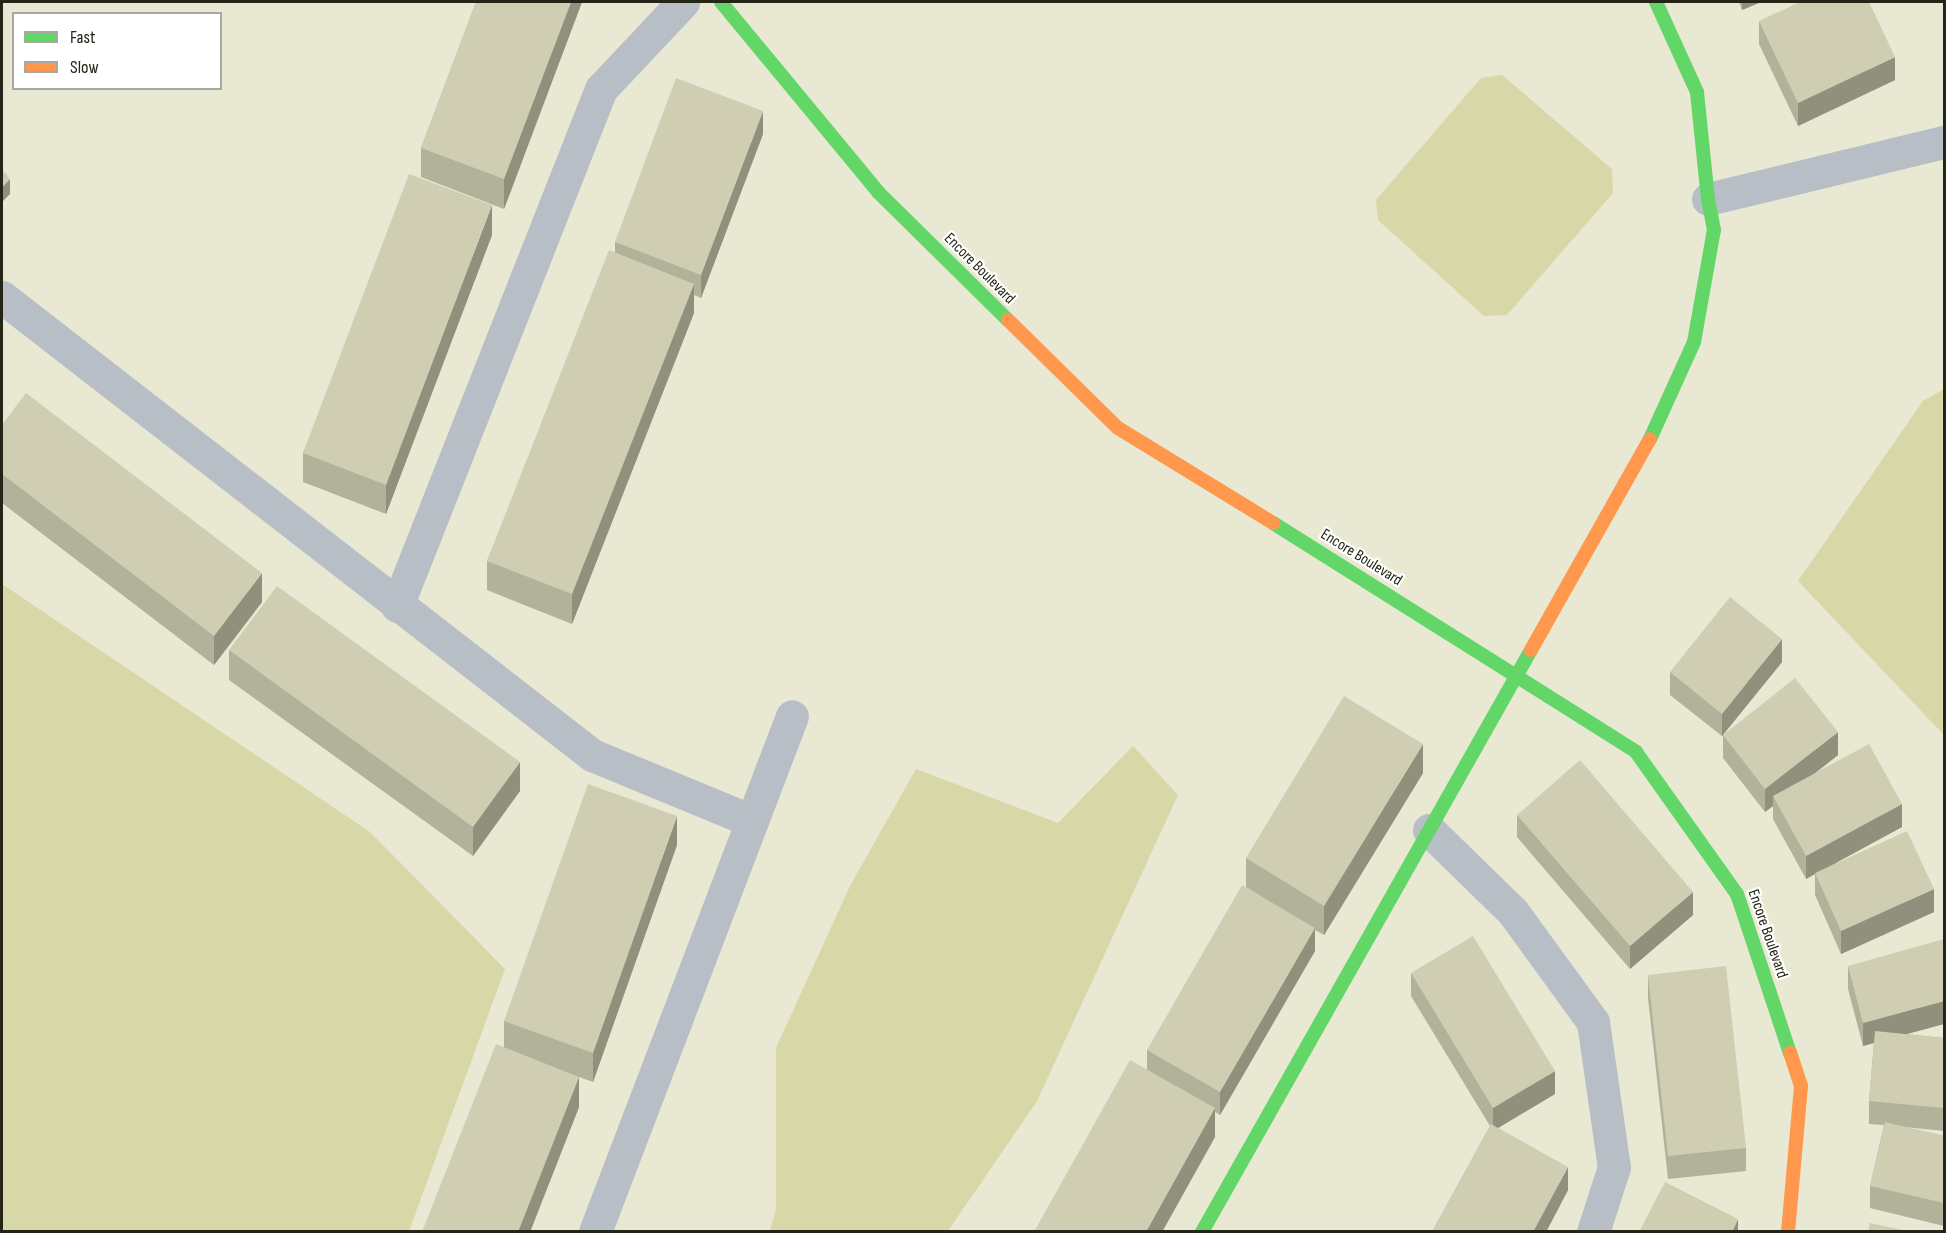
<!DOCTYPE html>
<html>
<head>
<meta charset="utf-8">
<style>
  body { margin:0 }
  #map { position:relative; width:1946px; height:1233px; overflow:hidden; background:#e8e8d3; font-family:"Sofia Sans Condensed",sans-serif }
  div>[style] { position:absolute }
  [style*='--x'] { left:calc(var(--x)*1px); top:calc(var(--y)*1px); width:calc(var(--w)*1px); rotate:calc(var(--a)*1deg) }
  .green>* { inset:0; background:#d8d7a7 }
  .street>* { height:33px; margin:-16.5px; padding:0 16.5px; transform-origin:16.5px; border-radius:16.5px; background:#b8bec5 }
  .fast>* { height:14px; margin:-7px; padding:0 7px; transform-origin:7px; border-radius:7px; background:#63d668 }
  .slow>* { height:14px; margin:-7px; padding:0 7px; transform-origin:7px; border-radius:7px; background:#ff974d }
  .wall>* { inset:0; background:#b2b19a }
  .shaded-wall>* { inset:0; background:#91907d }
  .building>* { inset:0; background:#cfceb3 }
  span { translate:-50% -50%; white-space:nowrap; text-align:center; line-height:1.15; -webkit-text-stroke:4.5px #fff; paint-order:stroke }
  .street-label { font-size:16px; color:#252517 }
  .frame { position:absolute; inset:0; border:3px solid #252517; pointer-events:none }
  .legend { position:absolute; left:12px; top:12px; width:210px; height:78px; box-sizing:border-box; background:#fff; border:2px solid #a8a8a2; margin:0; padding:8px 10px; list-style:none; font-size:18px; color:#252517 }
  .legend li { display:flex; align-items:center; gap:12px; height:30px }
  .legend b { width:30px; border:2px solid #a8a8a2 }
</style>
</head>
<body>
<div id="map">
  <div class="green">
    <i style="clip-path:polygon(1502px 75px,1612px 169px,1613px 193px,1507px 315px,1484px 316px,1378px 220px,1376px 200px,1481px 78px)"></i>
    <i style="clip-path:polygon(1944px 389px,1944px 735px,1798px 581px,1923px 401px)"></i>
    <i style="clip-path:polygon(2px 584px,370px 832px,505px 969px,409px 1231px,2px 1231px)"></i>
    <i style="clip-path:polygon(1133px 746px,1178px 795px,1037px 1101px,948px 1231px,770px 1231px,776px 1209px,776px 1048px,850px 886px,916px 769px,1058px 823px)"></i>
  </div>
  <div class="street">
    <i style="--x:1708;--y:199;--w:243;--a:-13.6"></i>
    <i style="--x:2;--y:297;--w:747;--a:37.82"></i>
    <i style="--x:592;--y:755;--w:173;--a:22.4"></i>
    <i style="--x:397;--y:606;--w:556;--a:-68.47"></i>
    <i style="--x:601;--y:89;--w:120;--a:-46.7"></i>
    <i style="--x:1429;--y:830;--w:117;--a:44.3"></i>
    <i style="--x:1513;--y:912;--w:136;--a:54"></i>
    <i style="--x:1593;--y:1022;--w:147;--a:81.8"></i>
    <i style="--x:1614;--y:1167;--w:68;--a:107.9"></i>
    <i style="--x:595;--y:1232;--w:552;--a:-69.1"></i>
  </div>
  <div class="fast">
    <i style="--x:721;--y:2;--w:246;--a:50.4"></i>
    <i style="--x:878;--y:192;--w:182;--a:44.6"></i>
    <i style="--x:1650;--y:439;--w:107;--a:-65.6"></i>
    <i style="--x:1694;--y:342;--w:114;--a:-79.9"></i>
    <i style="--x:1714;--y:230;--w:32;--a:-101"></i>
    <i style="--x:1708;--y:199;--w:108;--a:-95.9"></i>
    <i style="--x:1697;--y:92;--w:99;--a:-114.5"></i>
    <i style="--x:1273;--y:523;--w:429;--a:32.2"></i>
    <i style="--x:1636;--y:752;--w:174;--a:54.6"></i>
    <i style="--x:1737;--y:894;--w:168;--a:71.6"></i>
    <i style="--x:1202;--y:1232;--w:669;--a:-60.52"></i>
  </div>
  <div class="slow">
    <i style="--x:1008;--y:320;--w:154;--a:44.5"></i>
    <i style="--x:1118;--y:428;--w:182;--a:31.5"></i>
    <i style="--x:1531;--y:650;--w:242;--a:-60.6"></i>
    <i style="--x:1788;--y:1232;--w:147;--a:-84.9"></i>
    <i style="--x:1801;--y:1086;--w:35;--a:-108"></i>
  </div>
  <div class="wall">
    <i style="clip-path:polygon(476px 2px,582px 2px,504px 209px,421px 177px,421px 148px)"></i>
    <i style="clip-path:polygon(1739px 2px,1761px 2px,1742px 10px)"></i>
    <i style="clip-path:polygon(1759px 21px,1895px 80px,1798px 126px,1759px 44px)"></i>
    <i style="clip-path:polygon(763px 134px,701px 298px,694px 295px,694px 313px,572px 624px,487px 590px,487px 561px,615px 252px,615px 242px)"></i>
    <i style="clip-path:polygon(492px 235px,386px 514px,303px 482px,303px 453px)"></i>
    <i style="clip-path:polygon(2px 425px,262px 602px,214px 665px,2px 503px)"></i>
    <i style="clip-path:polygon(229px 650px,520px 791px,473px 856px,229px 680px)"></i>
    <i style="clip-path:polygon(1782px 662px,1723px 735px,1838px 755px,1813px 775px,1902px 827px,1836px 863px,1934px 912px,1841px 954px,1815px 895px,1815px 874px,1806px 879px,1773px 819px,1773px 806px,1765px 812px,1723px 758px,1723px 736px,1722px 736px,1670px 695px,1670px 672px)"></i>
    <i style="clip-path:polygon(1423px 773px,1324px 935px,1315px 930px,1315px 951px,1220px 1115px,1215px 1112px,1215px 1137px,1162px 1232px,1034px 1232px,1147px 1069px,1147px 1050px,1271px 903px,1246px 887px,1246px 858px)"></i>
    <i style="clip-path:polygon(1517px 815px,1693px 915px,1630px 969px,1517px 837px)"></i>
    <i style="clip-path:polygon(677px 845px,593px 1082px,579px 1077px,579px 1107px,530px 1232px,422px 1232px,504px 1048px,504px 1021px)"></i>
    <i style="clip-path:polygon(1848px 966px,1944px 1024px,1905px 1034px,1944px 1038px,1944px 1131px,1905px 1127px,1944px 1136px,1944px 1226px,1870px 1208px,1870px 1186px,1884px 1125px,1869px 1124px,1869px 1101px,1874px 1043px,1863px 1046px,1848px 989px)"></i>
    <i style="clip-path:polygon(1411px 973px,1555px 1094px,1498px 1128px,1568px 1190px,1546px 1232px,1432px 1232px,1490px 1126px,1411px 996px)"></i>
    <i style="clip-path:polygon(1648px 975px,1746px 1148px,1746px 1171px,1668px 1179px,1648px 998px)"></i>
  </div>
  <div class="shaded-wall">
    <i style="clip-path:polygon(571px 2px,582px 2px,504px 209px,504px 179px)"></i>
    <i style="clip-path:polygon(1742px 2px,1761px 2px,1742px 10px)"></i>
    <i style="clip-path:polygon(1895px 57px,1895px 80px,1798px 126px,1798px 103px)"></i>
    <i style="clip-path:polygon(763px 111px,763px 134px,701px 298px,701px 275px)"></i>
    <i style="clip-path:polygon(10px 179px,10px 194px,2px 202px,2px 187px)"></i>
    <i style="clip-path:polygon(492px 205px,492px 235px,386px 514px,386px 485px)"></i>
    <i style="clip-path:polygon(694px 284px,694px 313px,572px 624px,572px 594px)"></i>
    <i style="clip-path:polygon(262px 573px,262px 602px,214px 665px,214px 636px)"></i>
    <i style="clip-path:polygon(1782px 639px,1782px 662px,1722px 736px,1722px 714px)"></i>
    <i style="clip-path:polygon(1838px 732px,1838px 755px,1777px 803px,1773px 796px,1773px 806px,1765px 812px,1765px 789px)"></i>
    <i style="clip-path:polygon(1423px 744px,1423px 773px,1324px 935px,1324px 906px)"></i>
    <i style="clip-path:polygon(520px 762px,520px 791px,473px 856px,473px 827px)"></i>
    <i style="clip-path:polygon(1902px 804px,1902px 827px,1815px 874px,1815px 873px,1815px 874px,1806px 879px,1806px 856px)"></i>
    <i style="clip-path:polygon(677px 816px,677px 845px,593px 1082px,593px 1053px)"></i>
    <i style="clip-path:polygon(1934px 889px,1934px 912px,1841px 954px,1841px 931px)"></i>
    <i style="clip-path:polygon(1693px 892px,1693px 915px,1630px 969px,1630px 946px)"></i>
    <i style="clip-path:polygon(1315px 928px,1315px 951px,1220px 1115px,1220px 1092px)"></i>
    <i style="clip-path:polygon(1944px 1001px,1944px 1024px,1863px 1046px,1863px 1023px)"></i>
    <i style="clip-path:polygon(1555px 1071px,1555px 1094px,1493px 1131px,1493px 1108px)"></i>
    <i style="clip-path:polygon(579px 1077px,579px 1107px,530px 1232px,518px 1232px)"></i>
    <i style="clip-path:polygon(1215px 1108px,1215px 1137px,1162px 1232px,1146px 1232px)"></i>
    <i style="clip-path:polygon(1568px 1167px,1568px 1190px,1546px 1232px,1533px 1232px)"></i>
    <i style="clip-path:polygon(1738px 1219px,1738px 1232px,1732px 1232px)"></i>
  </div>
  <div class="building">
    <i style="clip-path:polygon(476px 2px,571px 2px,504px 179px,421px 148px)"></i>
    <i style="clip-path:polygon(1800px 2px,1869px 2px,1895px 57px,1798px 103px,1759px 21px)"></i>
    <i style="clip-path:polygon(676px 78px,763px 111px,701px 275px,615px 242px)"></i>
    <i style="clip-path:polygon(2px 169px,10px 179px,2px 187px)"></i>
    <i style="clip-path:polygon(409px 174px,492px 205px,386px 485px,303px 453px)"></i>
    <i style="clip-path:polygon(609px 250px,694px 284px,572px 594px,487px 561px)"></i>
    <i style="clip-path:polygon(26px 393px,262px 573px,214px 636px,2px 474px,2px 425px)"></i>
    <i style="clip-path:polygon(277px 586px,520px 762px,473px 827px,229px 650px)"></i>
    <i style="clip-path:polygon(1730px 597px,1782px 639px,1722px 714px,1670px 672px)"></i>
    <i style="clip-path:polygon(1795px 678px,1838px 732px,1765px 789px,1723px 735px)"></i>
    <i style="clip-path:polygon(1344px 696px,1423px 744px,1324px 906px,1246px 858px)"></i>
    <i style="clip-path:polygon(1869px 744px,1902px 804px,1806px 856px,1773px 796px)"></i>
    <i style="clip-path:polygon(1580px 760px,1693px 892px,1630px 946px,1517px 815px)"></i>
    <i style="clip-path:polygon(588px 784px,677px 816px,593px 1053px,504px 1021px)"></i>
    <i style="clip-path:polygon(1907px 831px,1934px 889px,1841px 931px,1815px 873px)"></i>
    <i style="clip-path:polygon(1242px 885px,1315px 928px,1220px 1092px,1147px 1050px)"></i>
    <i style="clip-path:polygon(1473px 936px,1555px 1071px,1493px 1108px,1411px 973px)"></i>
    <i style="clip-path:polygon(1944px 939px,1944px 1001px,1863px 1023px,1848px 966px)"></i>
    <i style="clip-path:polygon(1726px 966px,1746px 1148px,1668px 1156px,1648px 975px)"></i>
    <i style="clip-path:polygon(1875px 1031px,1944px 1038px,1944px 1108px,1869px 1101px)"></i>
    <i style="clip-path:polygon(496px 1044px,579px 1077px,518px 1232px,422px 1232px)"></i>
    <i style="clip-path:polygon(1130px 1060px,1215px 1108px,1146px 1232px,1034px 1232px)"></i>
    <i style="clip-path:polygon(1885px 1122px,1944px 1136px,1944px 1203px,1870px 1186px)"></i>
    <i style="clip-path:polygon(1491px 1124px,1568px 1167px,1533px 1232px,1432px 1232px)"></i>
    <i style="clip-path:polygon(1665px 1182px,1738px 1219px,1732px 1232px,1639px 1232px)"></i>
    <i style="clip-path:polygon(1870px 1223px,1912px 1232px,1868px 1232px)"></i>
  </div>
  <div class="street-label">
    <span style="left:979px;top:269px;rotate:45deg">Encore Boulevard</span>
    <span style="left:1361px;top:558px;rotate:32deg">Encore Boulevard</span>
    <span style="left:1767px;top:934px;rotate:71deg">Encore Boulevard</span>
  </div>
  <div class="frame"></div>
  <ul class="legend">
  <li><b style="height:8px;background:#63d668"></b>Fast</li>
  <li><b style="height:8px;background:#ff974d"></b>Slow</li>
  </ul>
</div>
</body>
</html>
